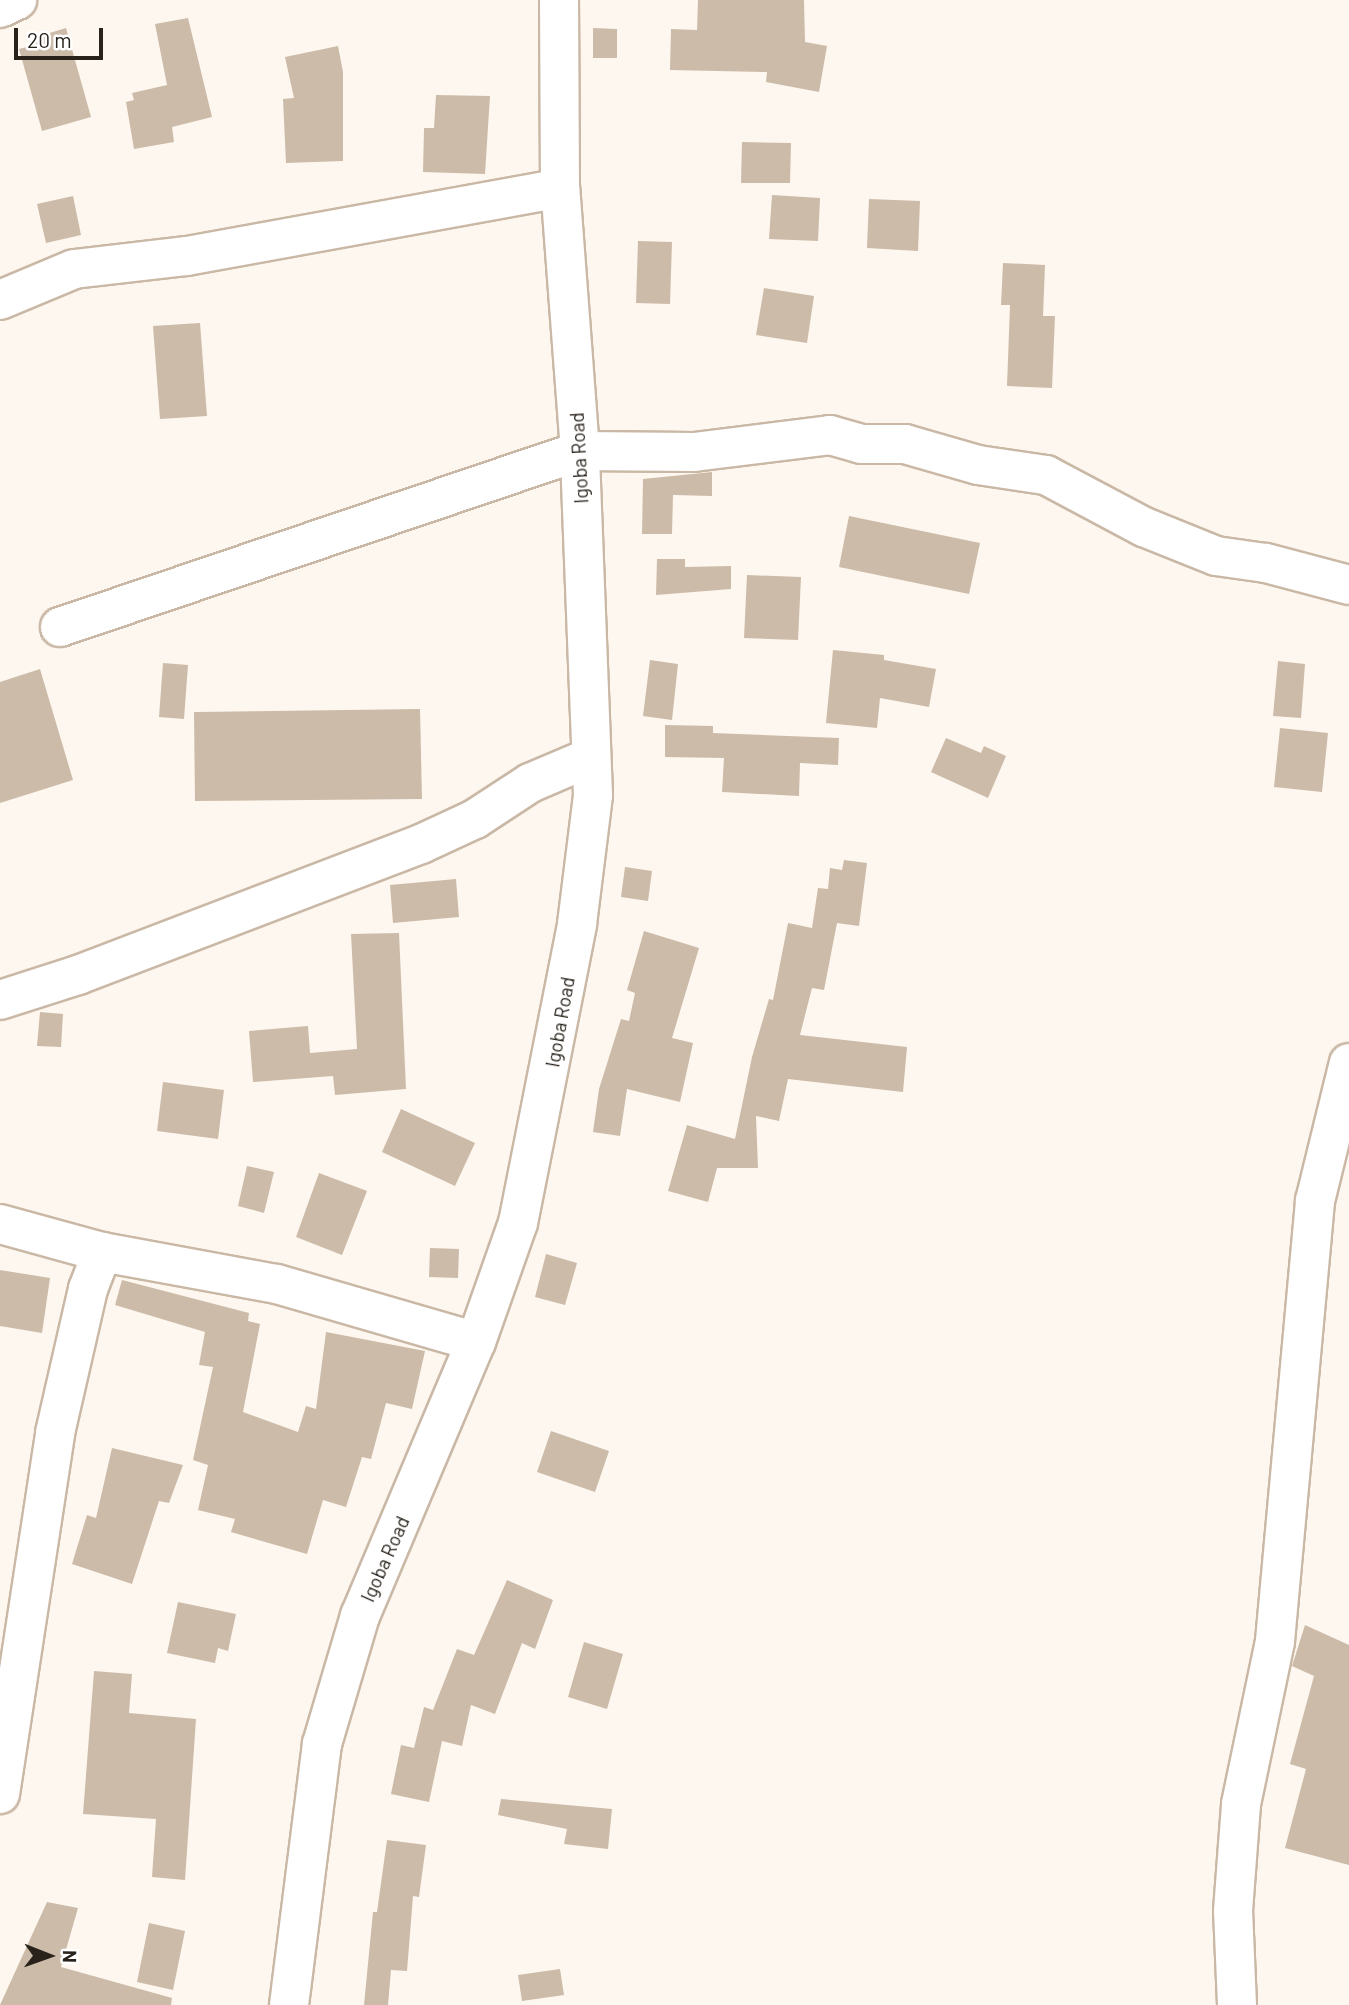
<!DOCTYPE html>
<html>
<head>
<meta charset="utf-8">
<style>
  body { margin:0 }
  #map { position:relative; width:1349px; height:2005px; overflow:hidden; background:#fef7ef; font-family:Barlow,sans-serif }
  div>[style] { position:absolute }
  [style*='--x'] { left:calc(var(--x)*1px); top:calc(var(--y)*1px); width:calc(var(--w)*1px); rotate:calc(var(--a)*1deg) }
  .building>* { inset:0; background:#ccbba8 }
  .roads { filter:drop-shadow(2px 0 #cab8a6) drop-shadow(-2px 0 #cab8a6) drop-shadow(0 2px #cab8a6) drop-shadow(0 -2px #cab8a6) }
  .minor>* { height:38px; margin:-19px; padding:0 19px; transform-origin:19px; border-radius:19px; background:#fff }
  span { translate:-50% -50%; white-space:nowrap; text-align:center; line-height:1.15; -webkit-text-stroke:5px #fff; paint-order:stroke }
  .street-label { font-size:19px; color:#28221b }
  .north { position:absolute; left:14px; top:1921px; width:70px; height:70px; -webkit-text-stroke:5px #fff; paint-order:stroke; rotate:91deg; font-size:19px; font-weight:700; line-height:28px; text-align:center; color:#28221b }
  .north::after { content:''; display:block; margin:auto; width:24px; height:32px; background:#28221b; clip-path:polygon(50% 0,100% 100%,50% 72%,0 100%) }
  .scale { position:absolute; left:14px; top:28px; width:89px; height:32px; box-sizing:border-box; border:4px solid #28221b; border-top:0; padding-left:9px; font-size:21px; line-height:24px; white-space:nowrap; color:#28221b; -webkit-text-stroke:5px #fff; paint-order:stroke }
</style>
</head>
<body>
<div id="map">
  <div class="building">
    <i style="clip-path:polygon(698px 0,804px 0,805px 42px,827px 46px,819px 92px,766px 82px,767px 72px,670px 70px,671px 29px,697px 30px)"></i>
    <i style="clip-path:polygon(188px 18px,212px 117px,172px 127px,174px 142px,134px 149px,126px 102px,134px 100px,132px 93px,167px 85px,155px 24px)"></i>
    <i style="clip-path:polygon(66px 28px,91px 117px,42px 131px,19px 49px,35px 45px,33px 38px)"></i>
    <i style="clip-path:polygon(593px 28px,617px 29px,617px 58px,593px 58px)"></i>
    <i style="clip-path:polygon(338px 46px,343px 72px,343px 161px,286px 163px,283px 99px,294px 98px,285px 57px)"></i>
    <i style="clip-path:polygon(436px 95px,490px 96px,485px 174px,423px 172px,424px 128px,434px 128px)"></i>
    <i style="clip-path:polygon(742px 142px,791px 143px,790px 183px,741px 183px)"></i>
    <i style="clip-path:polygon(772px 195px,820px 198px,818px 241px,769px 239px)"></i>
    <i style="clip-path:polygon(73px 196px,81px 235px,46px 243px,37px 204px)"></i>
    <i style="clip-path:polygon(869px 199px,920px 201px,918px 251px,867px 248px)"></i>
    <i style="clip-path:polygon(638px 241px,672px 242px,670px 304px,636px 303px)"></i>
    <i style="clip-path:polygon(1003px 263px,1045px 265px,1043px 316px,1055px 316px,1052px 388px,1007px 386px,1010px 305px,1001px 305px)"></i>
    <i style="clip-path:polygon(764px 288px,814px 296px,807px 343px,756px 335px)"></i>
    <i style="clip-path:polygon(200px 323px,207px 416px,160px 419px,153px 326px)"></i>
    <i style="clip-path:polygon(712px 472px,712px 496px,673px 495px,672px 534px,642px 534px,643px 479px)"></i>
    <i style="clip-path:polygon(849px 516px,980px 543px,969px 594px,839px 567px)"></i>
    <i style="clip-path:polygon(657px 559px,685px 559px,685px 567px,731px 566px,731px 589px,656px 595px)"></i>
    <i style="clip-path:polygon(747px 575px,801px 577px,798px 640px,744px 638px)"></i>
    <i style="clip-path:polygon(833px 650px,884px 655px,884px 660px,936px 669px,929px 707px,880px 698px,877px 728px,826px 723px)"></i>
    <i style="clip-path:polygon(650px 660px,678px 664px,672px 720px,643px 716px)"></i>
    <i style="clip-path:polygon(1278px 661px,1305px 664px,1301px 718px,1273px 716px)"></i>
    <i style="clip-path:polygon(163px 663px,188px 665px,184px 719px,159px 717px)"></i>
    <i style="clip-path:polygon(40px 669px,73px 780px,0 803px,0 682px)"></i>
    <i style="clip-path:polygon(420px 709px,422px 799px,195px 801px,194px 712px)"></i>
    <i style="clip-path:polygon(665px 725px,713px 726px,713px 733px,839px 738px,838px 765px,800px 763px,799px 796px,722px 792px,724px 758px,665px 757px)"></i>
    <i style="clip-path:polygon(1280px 728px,1328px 733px,1322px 792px,1274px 787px)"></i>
    <i style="clip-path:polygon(946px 738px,981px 753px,984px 746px,1006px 756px,988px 798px,931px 772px)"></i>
    <i style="clip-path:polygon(844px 860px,867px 863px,859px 926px,837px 923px,824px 990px,812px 988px,800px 1035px,907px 1047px,903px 1092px,788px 1079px,779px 1121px,756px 1116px,758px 1168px,717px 1168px,708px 1202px,668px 1191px,687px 1125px,735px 1139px,752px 1057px,769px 999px,773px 1000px,788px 923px,812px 928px,818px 888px,828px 889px,830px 868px,842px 870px)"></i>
    <i style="clip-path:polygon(625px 867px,652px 871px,648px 901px,621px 897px)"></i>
    <i style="clip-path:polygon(456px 879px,459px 917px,393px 923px,390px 885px)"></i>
    <i style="clip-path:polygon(644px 931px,699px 948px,672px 1038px,693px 1043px,680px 1102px,627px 1089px,620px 1136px,593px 1132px,599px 1089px,621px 1019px,629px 1021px,635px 993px,627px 990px)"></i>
    <i style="clip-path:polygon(399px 933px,406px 1089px,335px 1095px,333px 1076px,253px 1082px,249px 1031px,308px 1026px,310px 1053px,357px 1049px,351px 934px)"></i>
    <i style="clip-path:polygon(40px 1012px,63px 1014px,61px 1047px,37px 1046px)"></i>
    <i style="clip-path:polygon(163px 1082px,224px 1090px,218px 1139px,157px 1131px)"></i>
    <i style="clip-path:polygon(401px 1109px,475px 1143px,455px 1186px,382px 1152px)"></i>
    <i style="clip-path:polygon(247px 1166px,274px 1172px,264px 1213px,238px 1206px)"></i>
    <i style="clip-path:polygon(319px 1173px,367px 1191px,342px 1255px,296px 1237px)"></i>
    <i style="clip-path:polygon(430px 1248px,459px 1249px,458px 1278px,429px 1277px)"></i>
    <i style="clip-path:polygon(546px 1254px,577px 1263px,565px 1305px,535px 1297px)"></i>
    <i style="clip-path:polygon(0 1270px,50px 1278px,42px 1333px,0 1326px)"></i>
    <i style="clip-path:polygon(122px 1280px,249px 1313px,248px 1321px,260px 1324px,243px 1412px,298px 1432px,306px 1406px,316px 1409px,326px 1332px,425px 1351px,412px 1409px,386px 1403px,371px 1459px,362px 1457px,346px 1507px,323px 1500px,307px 1554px,231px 1532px,235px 1519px,198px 1510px,208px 1465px,193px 1460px,213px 1367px,199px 1365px,205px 1332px,115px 1305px)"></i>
    <i style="clip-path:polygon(551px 1431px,609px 1451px,595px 1492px,537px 1472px)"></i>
    <i style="clip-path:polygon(112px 1448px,183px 1465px,169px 1503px,159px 1501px,132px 1584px,72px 1564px,87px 1515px,96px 1518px)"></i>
    <i style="clip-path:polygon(507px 1580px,553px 1600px,535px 1649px,522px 1643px,495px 1714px,471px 1705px,462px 1746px,442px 1741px,429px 1802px,391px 1794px,401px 1745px,414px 1748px,424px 1707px,433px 1710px,457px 1649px,474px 1655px)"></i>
    <i style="clip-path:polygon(178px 1602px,236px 1614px,228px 1651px,218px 1648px,215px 1663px,167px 1653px)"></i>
    <i style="clip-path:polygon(1305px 1625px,1349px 1645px,1349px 1865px,1285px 1848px,1306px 1769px,1290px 1764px,1314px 1676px,1292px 1666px)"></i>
    <i style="clip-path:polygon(584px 1642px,623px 1654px,607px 1709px,568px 1697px)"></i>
    <i style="clip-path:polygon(94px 1671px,132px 1674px,129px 1713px,196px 1719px,185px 1880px,152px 1877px,156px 1819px,83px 1814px)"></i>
    <i style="clip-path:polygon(501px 1799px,612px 1809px,608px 1849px,564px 1844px,567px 1829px,498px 1815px)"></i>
    <i style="clip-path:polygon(387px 1840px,426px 1845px,419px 1897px,413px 1896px,407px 1971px,391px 1970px,388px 2005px,364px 2005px,373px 1912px,377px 1912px)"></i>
    <i style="clip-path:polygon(47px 1902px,78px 1908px,61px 1967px,172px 1998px,171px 2005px,0 2005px)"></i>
    <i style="clip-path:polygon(149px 1923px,185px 1931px,173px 1990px,137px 1982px)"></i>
    <i style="clip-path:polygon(560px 1969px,564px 1995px,522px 2001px,518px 1975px)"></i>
  </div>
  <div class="roads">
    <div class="minor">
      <i style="--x:0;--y:8;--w:19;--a:-25"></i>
      <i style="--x:0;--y:300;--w:80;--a:-22.7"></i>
      <i style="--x:74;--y:269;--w:114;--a:-6.6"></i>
      <i style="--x:187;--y:256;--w:379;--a:-10.3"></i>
      <i style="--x:60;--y:627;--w:549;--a:-18.7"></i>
      <i style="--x:580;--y:451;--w:114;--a:0.5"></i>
      <i style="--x:694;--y:452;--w:137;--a:-7.1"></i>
      <i style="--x:830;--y:435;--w:32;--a:16"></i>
      <i style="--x:861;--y:444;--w:44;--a:0"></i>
      <i style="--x:905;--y:444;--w:76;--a:16"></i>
      <i style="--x:978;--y:465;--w:69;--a:8.4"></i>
      <i style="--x:1046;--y:475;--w:111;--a:28"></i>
      <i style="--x:1144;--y:527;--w:78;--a:21.9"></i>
      <i style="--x:1216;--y:556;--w:50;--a:8"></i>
      <i style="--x:1266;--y:563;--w:86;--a:14.8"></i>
      <i style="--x:0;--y:1000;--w:82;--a:-17.8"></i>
      <i style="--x:78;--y:975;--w:367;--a:-20.9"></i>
      <i style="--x:421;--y:844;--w:60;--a:-24.8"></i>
      <i style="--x:475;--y:819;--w:66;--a:-33.2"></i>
      <i style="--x:530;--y:783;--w:66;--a:-23.1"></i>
      <i style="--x:0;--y:1224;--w:106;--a:15.4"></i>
      <i style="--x:102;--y:1252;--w:178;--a:10.4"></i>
      <i style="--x:277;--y:1284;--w:207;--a:16.2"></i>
      <i style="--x:0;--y:1794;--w:365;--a:-81.3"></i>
      <i style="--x:55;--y:1433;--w:148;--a:-77.1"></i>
      <i style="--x:88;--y:1289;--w:40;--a:-69"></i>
      <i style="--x:289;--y:2005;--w:263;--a:-82.8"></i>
      <i style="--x:322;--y:1744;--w:134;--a:-73.5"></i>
      <i style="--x:360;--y:1616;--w:298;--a:-67.1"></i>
      <i style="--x:476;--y:1342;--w:126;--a:-70.6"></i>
      <i style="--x:518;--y:1223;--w:305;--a:-78.8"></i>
      <i style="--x:577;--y:924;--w:130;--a:-82.9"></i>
      <i style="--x:593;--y:795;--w:344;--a:-92.2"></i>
      <i style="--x:580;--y:451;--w:264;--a:-94.3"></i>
      <i style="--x:560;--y:188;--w:188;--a:-90.3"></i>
      <i style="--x:1237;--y:2005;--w:94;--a:-92.4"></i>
      <i style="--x:1233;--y:1911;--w:107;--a:-85.7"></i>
      <i style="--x:1241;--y:1804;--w:167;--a:-78.2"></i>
      <i style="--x:1275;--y:1641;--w:442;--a:-84.8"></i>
      <i style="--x:1315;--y:1201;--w:142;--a:-76.2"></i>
    </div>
  </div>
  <div class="street-label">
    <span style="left:579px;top:458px;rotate:-93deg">Igoba Road</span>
    <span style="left:560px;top:1022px;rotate:-80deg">Igoba Road</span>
    <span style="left:385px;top:1559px;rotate:-66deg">Igoba Road</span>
  </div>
  <div class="north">N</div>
  <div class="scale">20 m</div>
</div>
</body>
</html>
